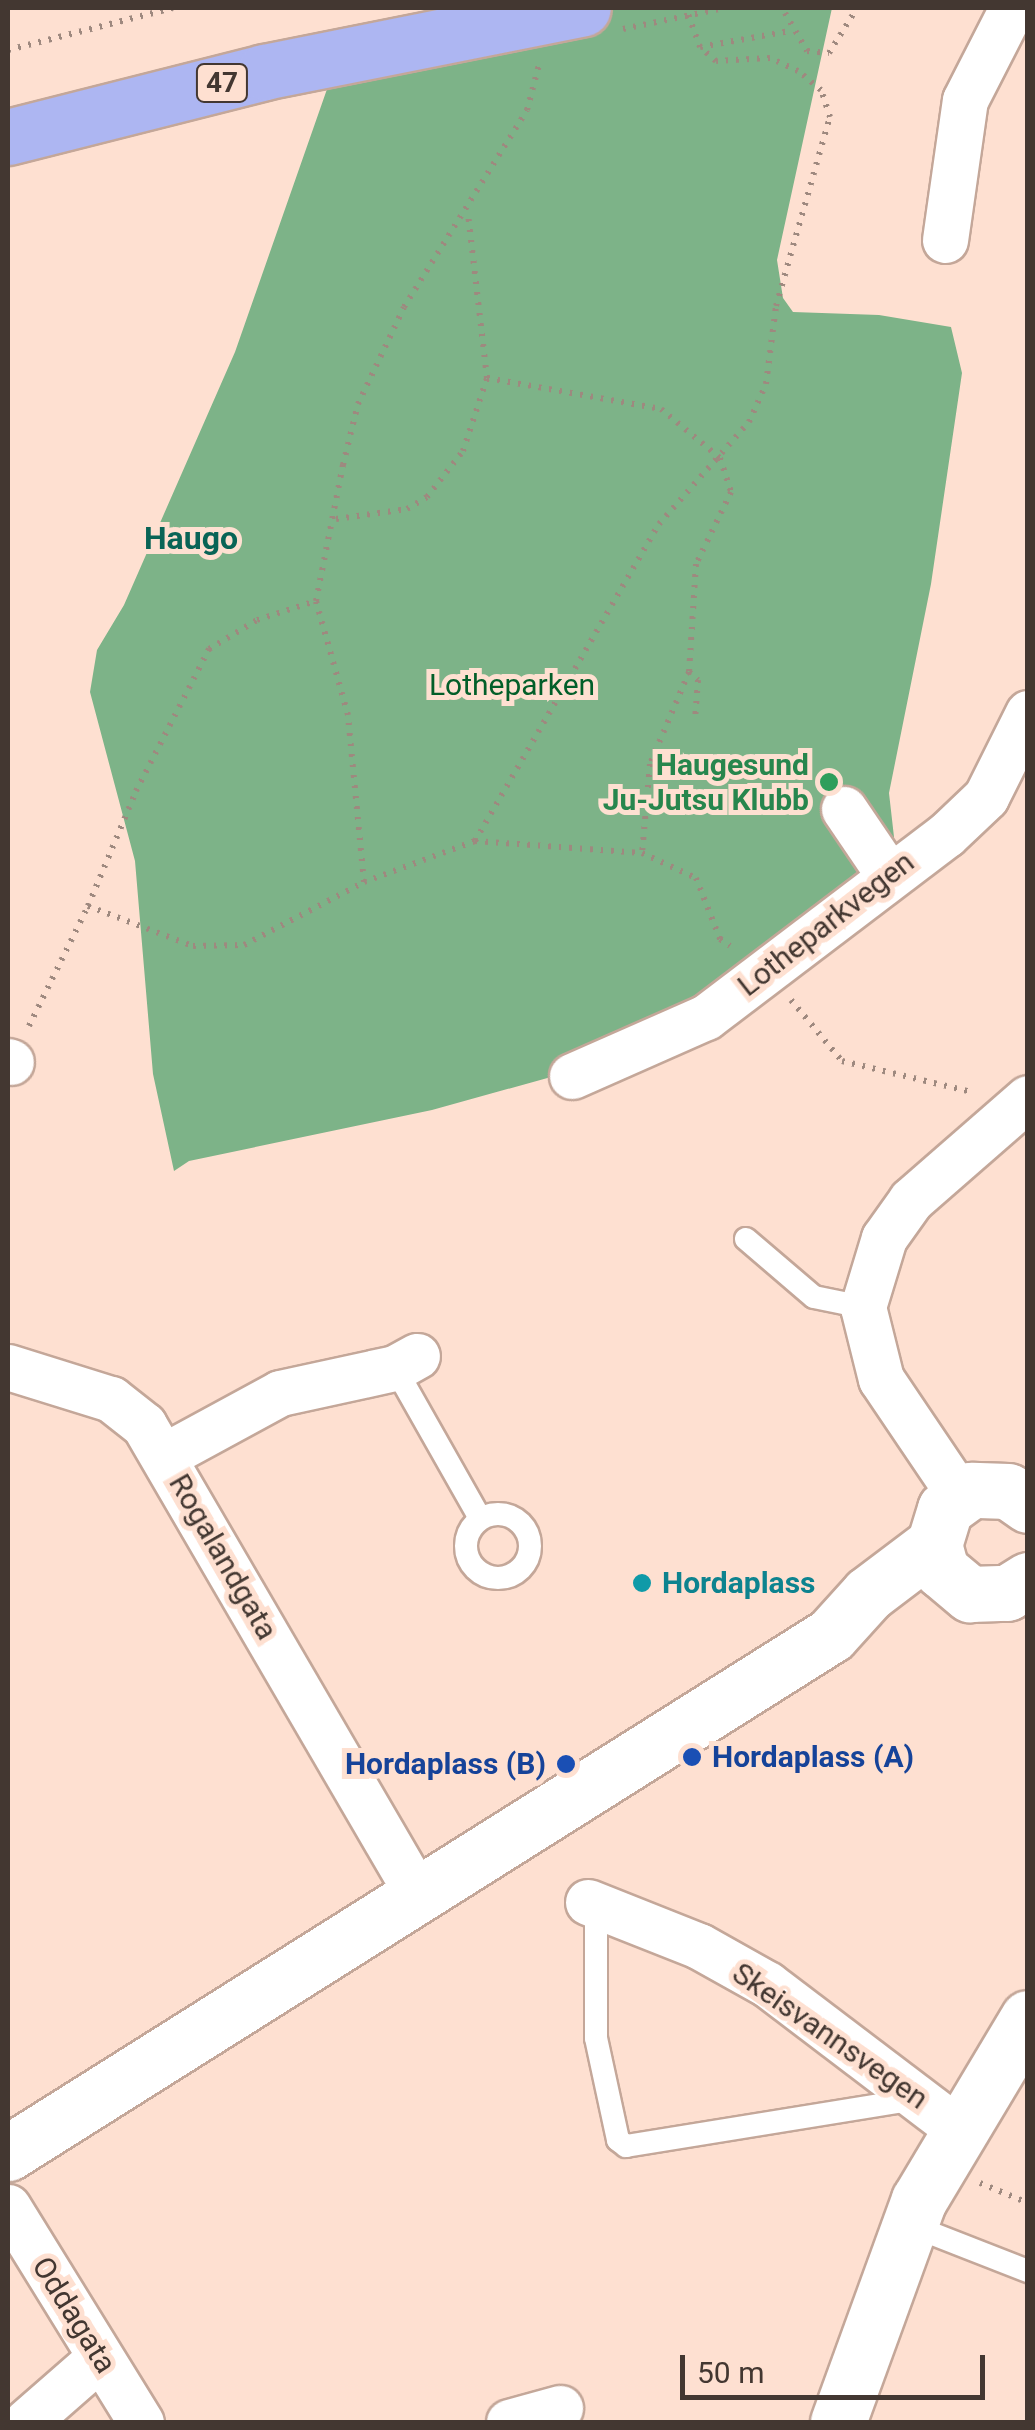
<!DOCTYPE html>
<html>
<head>
<meta charset="utf-8">
<style>
  body { margin:0 }
  #map { position:relative; width:1035px; height:2430px; overflow:hidden; background:#fee0d1; font-family:Roboto,sans-serif }
  div>[style] { position:absolute }
  [style*='--x'] { left:calc(var(--x)*1px); top:calc(var(--y)*1px); width:calc(var(--w)*1px); rotate:calc(var(--a)*1deg) }
  .forest>* { inset:0; background:#7db388 }
  .path>* { height:6px; margin-top:-3px; transform-origin:0; background:repeating-linear-gradient(90deg,#9e897f 0 2.5px,transparent 0 10.5px) }
  .roads { filter:drop-shadow(2px 0 #c4a799) drop-shadow(-2px 0 #c4a799) drop-shadow(0 2px #c4a799) drop-shadow(0 -2px #c4a799) }
  .service>* { height:22px; margin:-11px; padding:0 11px; transform-origin:11px; border-radius:11px; background:#fff }
  .service>.ring { margin:-11px; padding:0; box-sizing:content-box; background:none; border:22px solid #fff; border-radius:50% }
  .minor>* { height:45px; margin:-22.5px; padding:0 22.5px; transform-origin:22.5px; border-radius:22.5px; background:#fff }
  .tertiary>* { height:55px; margin:-27.5px; padding:0 27.5px; transform-origin:27.5px; border-radius:27.5px; background:#fff }
  .primary>* { height:55px; margin:-27.5px; padding:0 27.5px; transform-origin:27.5px; border-radius:27.5px; background:#adb6f2 }
  .dots>* { width:28px; height:28px; translate:-50% -50%; box-sizing:border-box; border:5px solid #fee0d1; border-radius:50% }
  span { translate:-50% -50%; white-space:nowrap; text-align:center; line-height:1.15; -webkit-text-stroke:10px #fee0d1; paint-order:stroke }
  .shield-label span { padding:2px 8px; background:#fee0d1; border:2px solid; border-radius:8px; -webkit-text-stroke-width:0 }
  .shield-label { font-size:28px; color:#433731; font-weight:700 }
  .park-label { font-size:30px; color:#025e29 }
  .leisure-label { font-size:30px; color:#27864d; font-weight:700 }
  .right { translate:-100% -50%; text-align:right }
  .street-label { font-size:30px; color:#433731 }
  .culture-label { font-size:30px; color:#0d838f; font-weight:700 }
  .left { translate:0 -50%; text-align:left }
  .transit-label { font-size:30px; color:#164399; font-weight:700 }
  .neighbourhood-label { font-size:32px; color:#096456; font-weight:700 }
  .frame { position:absolute; inset:0; border:10px solid #433731; pointer-events:none }
  .scale { position:absolute; left:680px; top:2355px; width:305px; height:45px; box-sizing:border-box; border:5px solid #433731; border-top:0; padding-left:12px; font-size:30px; line-height:35px; white-space:nowrap; color:#433731; -webkit-text-stroke:8px #fee0d1; paint-order:stroke }
</style>
</head>
<body>
<div id="map">
  <div class="forest">
    <i style="clip-path:polygon(543px 8px,832px 8px,777px 260px,783px 298px,793px 312px,879px 315px,951px 327px,962px 373px,931px 584px,889px 793px,894px 837px,882px 872px,858px 905px,569px 1072px,432px 1110px,189px 1161px,174px 1171px,153px 1074px,135px 861px,90px 692px,97px 650px,124px 605px,235px 352px,333px 72px)"></i>
  </div>
  <div class="path">
    <i style="--x:785;--y:13;--w:44;--a:59.9"></i>
    <i style="--x:807;--y:51;--w:22;--a:5"></i>
    <i style="--x:829;--y:53;--w:53;--a:-58.1"></i>
    <i style="--x:623;--y:29;--w:103;--a:-11.7"></i>
    <i style="--x:700;--y:47;--w:91;--a:-10.1"></i>
    <i style="--x:8;--y:50;--w:170;--a:-14.3"></i>
    <i style="--x:487;--y:378;--w:177;--a:10.1"></i>
    <i style="--x:661;--y:409;--w:77;--a:39.7"></i>
    <i style="--x:720;--y:458;--w:36;--a:72"></i>
    <i style="--x:731;--y:492;--w:80;--a:115.9"></i>
    <i style="--x:696;--y:564;--w:108;--a:93.7"></i>
    <i style="--x:689;--y:672;--w:100;--a:113"></i>
    <i style="--x:650;--y:764;--w:89;--a:95.1"></i>
    <i style="--x:642;--y:853;--w:60;--a:24.8"></i>
    <i style="--x:696;--y:878;--w:66;--a:68.5"></i>
    <i style="--x:720;--y:939;--w:12;--a:35"></i>
    <i style="--x:336;--y:519;--w:72;--a:-8"></i>
    <i style="--x:407;--y:509;--w:23;--a:-31"></i>
    <i style="--x:427;--y:497;--w:58;--a:-52"></i>
    <i style="--x:463;--y:451;--w:77;--a:-71.8"></i>
    <i style="--x:487;--y:378;--w:164;--a:-96.6"></i>
    <i style="--x:689;--y:672;--w:12;--a:42"></i>
    <i style="--x:698;--y:680;--w:40;--a:94.3"></i>
    <i style="--x:475;--y:841;--w:367;--a:-59.9"></i>
    <i style="--x:659;--y:524;--w:136;--a:-48.6"></i>
    <i style="--x:749;--y:422;--w:42;--a:-65.9"></i>
    <i style="--x:766;--y:384;--w:79;--a:-82.7"></i>
    <i style="--x:776;--y:306;--w:197;--a:-74.1"></i>
    <i style="--x:830;--y:117;--w:28;--a:-108"></i>
    <i style="--x:821;--y:90;--w:30;--a:-140"></i>
    <i style="--x:798;--y:71;--w:31;--a:-155"></i>
    <i style="--x:770;--y:58;--w:54;--a:176.8"></i>
    <i style="--x:716;--y:61;--w:21;--a:-139"></i>
    <i style="--x:700;--y:47;--w:35;--a:-110"></i>
    <i style="--x:364;--y:882;--w:168;--a:-95.5"></i>
    <i style="--x:348;--y:715;--w:118;--a:-105.7"></i>
    <i style="--x:316;--y:601;--w:139;--a:-78.8"></i>
    <i style="--x:343;--y:465;--w:63;--a:-76.2"></i>
    <i style="--x:358;--y:404;--w:107;--a:-64.6"></i>
    <i style="--x:404;--y:307;--w:232;--a:-58"></i>
    <i style="--x:527;--y:110;--w:47;--a:-75.1"></i>
    <i style="--x:88;--y:906;--w:125;--a:-67.3"></i>
    <i style="--x:136;--y:791;--w:160;--a:-62.8"></i>
    <i style="--x:209;--y:649;--w:56;--a:-31.1"></i>
    <i style="--x:257;--y:620;--w:62;--a:-17.9"></i>
    <i style="--x:791;--y:1000;--w:80;--a:50.1"></i>
    <i style="--x:842;--y:1061;--w:134;--a:13.4"></i>
    <i style="--x:29;--y:1026;--w:134;--a:-63.8"></i>
    <i style="--x:88;--y:906;--w:112;--a:20.9"></i>
    <i style="--x:193;--y:946;--w:51;--a:-1.1"></i>
    <i style="--x:244;--y:945;--w:136;--a:-27.7"></i>
    <i style="--x:364;--y:882;--w:118;--a:-20.3"></i>
    <i style="--x:475;--y:841;--w:167;--a:4.1"></i>
    <i style="--x:980;--y:2183;--w:52;--a:22.6"></i>
  </div>
  <div class="roads">
    <div class="service">
      <i style="--x:746;--y:1239;--w:89;--a:40.5"></i>
      <i style="--x:814;--y:1297;--w:50;--a:11.5"></i>
      <i style="--x:395;--y:1368;--w:172;--a:60.5"></i>
      <i class="ring" style="left:466px;top:1514px;width:42px;height:42px"></i>
      <i style="--x:596;--y:1906;--w:132;--a:90"></i>
      <i style="--x:596;--y:2038;--w:104;--a:77.8"></i>
      <i style="--x:618;--y:2140;--w:10;--a:37"></i>
      <i style="--x:626;--y:2146;--w:294;--a:-9.2"></i>
      <i style="--x:910;--y:2225;--w:127;--a:21.3"></i>
    </div>
    <div class="minor">
      <i style="--x:945;--y:240;--w:141;--a:-81.9"></i>
      <i style="--x:965;--y:100;--w:103;--a:-62.9"></i>
      <i style="--x:844;--y:809;--w:78;--a:55.9"></i>
      <i style="--x:8;--y:1061;--w:3;--a:18"></i>
      <i style="--x:572;--y:1076;--w:146;--a:-23.8"></i>
      <i style="--x:706;--y:1017;--w:301;--a:-37.2"></i>
      <i style="--x:946;--y:835;--w:55;--a:-43.5"></i>
      <i style="--x:986;--y:797;--w:94;--a:-63.4"></i>
      <i style="--x:8;--y:1367;--w:108;--a:17.3"></i>
      <i style="--x:111;--y:1399;--w:42;--a:38.2"></i>
      <i style="--x:144;--y:1425;--w:546;--a:59.77"></i>
      <i style="--x:164;--y:1456;--w:132;--a:-28.5"></i>
      <i style="--x:280;--y:1393;--w:118;--a:-12.3"></i>
      <i style="--x:395;--y:1368;--w:25;--a:-29"></i>
      <i style="--x:960;--y:1496;--w:141;--a:-124"></i>
      <i style="--x:881;--y:1379;--w:74;--a:-104"></i>
      <i style="--x:863;--y:1307;--w:72;--a:-73.1"></i>
      <i style="--x:884;--y:1238;--w:47;--a:-54.6"></i>
      <i style="--x:911;--y:1200;--w:155;--a:-41.1"></i>
      <i style="--x:588;--y:1902;--w:119;--a:21.6"></i>
      <i style="--x:699;--y:1946;--w:78;--a:29.2"></i>
      <i style="--x:767;--y:1984;--w:240;--a:37.2"></i>
      <i style="--x:8;--y:2207;--w:253;--a:58.3"></i>
      <i style="--x:26;--y:2422;--w:97;--a:-41.2"></i>
      <i style="--x:509;--y:2422;--w:53;--a:-15.4"></i>
    </div>
    <div class="tertiary">
      <i style="--x:1028;--y:1505;--w:24;--a:-145"></i>
      <i style="--x:1008;--y:1491;--w:37;--a:-178"></i>
      <i style="--x:971;--y:1490;--w:32;--a:144"></i>
      <i style="--x:945;--y:1509;--w:37;--a:107"></i>
      <i style="--x:934;--y:1544;--w:27;--a:75"></i>
      <i style="--x:941;--y:1570;--w:38;--a:40"></i>
      <i style="--x:970;--y:1594;--w:37;--a:-2"></i>
      <i style="--x:1007;--y:1593;--w:25;--a:-32"></i>
      <i style="--x:8;--y:2153;--w:972;--a:-32.19"></i>
      <i style="--x:831;--y:1635;--w:55;--a:-47.9"></i>
      <i style="--x:868;--y:1594;--w:83;--a:-37.1"></i>
      <i style="--x:838;--y:2422;--w:236;--a:-70"></i>
      <i style="--x:919;--y:2200;--w:212;--a:-59.1"></i>
    </div>
    <div class="primary">
      <i style="--x:8;--y:137;--w:264;--a:-14.2"></i>
      <i style="--x:264;--y:72;--w:325;--a:-11.3"></i>
    </div>
  </div>
  <div class="dots">
    <i style="left:829px;top:782px;background:#2e9e5b"></i>
    <i style="left:642px;top:1583px;background:#0f9aa8"></i>
    <i style="left:692px;top:1757px;background:#1a4fb4"></i>
    <i style="left:566px;top:1764px;background:#1a4fb4"></i>
  </div>
  <div class="shield-label">
    <span style="left:222px;top:83px">47</span>
  </div>
  <div class="park-label">
    <span style="left:512px;top:685px">Lotheparken</span>
  </div>
  <div class="leisure-label">
    <span class="right" style="left:809px;top:782px">Haugesund<br>Ju-Jutsu Klubb</span>
  </div>
  <div class="street-label">
    <span style="left:826px;top:924px;rotate:-38deg">Lotheparkvegen</span>
    <span style="left:223px;top:1557px;rotate:60deg">Rogalandgata</span>
    <span style="left:830px;top:2036px;rotate:35deg">Skeisvannsvegen</span>
    <span style="left:74px;top:2315px;rotate:58deg">Oddagata</span>
  </div>
  <div class="culture-label">
    <span class="left" style="left:662px;top:1583px">Hordaplass</span>
  </div>
  <div class="transit-label">
    <span class="left" style="left:712px;top:1757px">Hordaplass (A)</span>
    <span class="right" style="left:546px;top:1764px">Hordaplass (B)</span>
  </div>
  <div class="neighbourhood-label">
    <span style="left:191px;top:538px">Haugo</span>
  </div>
  <div class="frame"></div>
  <div class="scale">50 m</div>
</div>
</body>
</html>
